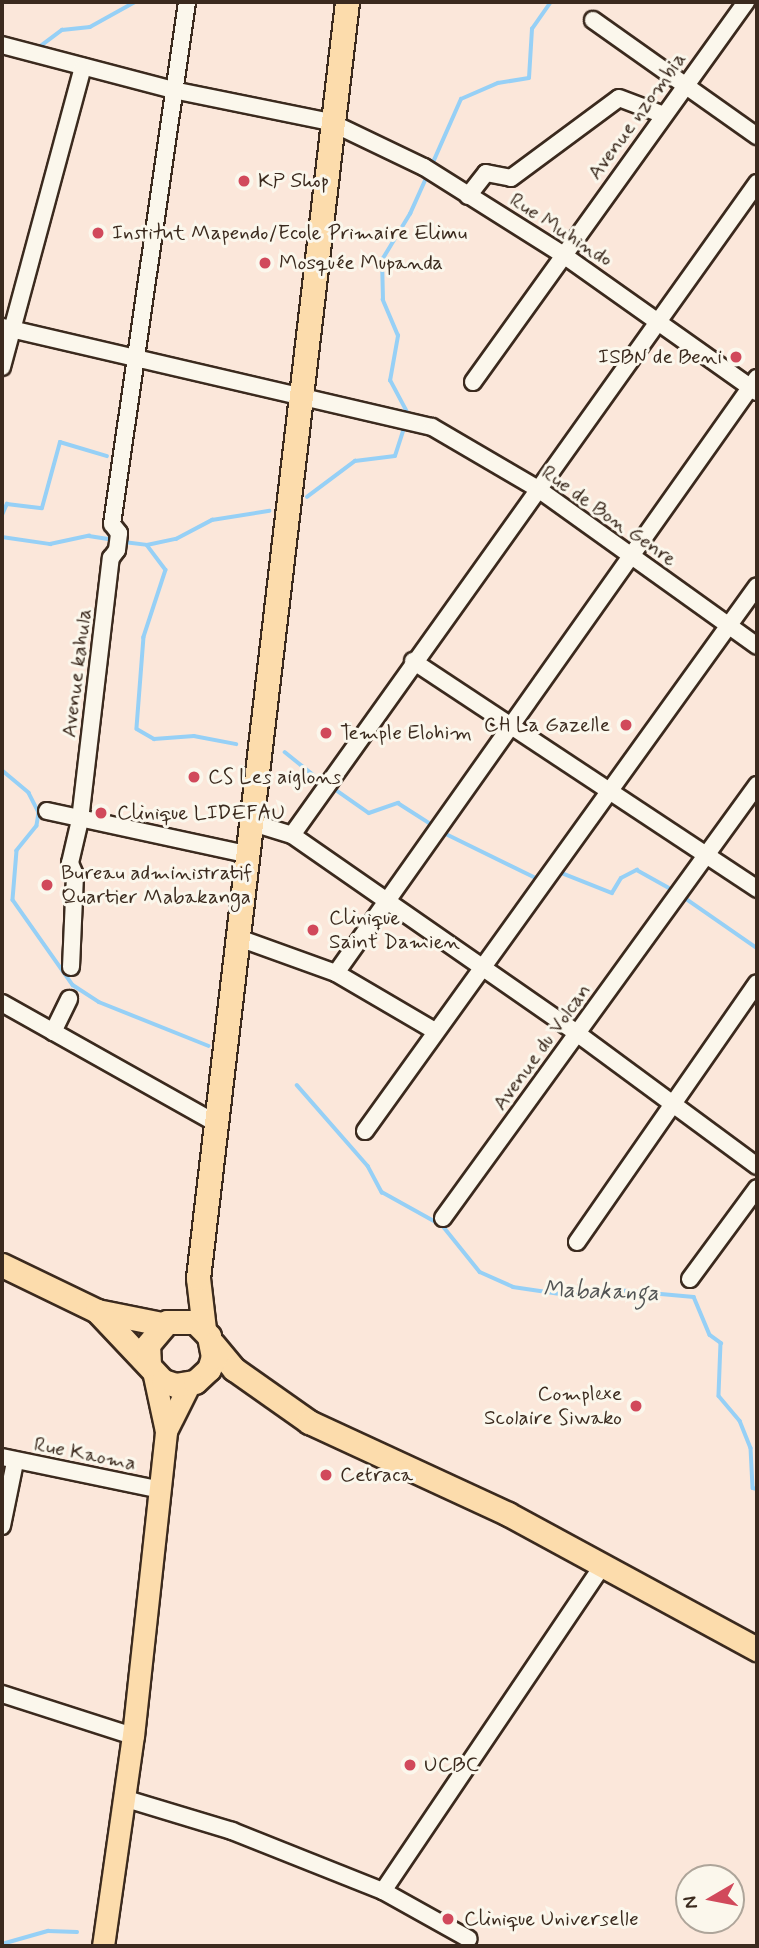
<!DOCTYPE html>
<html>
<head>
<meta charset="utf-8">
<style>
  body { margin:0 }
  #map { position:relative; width:759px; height:1948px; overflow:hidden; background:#fbe7da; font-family:Mynerve,sans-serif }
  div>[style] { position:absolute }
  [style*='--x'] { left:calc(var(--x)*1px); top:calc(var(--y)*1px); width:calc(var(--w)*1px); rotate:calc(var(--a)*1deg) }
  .stream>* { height:3.5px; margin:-1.75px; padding:0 1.75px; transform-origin:1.75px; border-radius:1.75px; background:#96d0f6 }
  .roads { filter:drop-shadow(2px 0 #3b2a1e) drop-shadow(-2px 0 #3b2a1e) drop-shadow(0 2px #3b2a1e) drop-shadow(0 -2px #3b2a1e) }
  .minor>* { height:16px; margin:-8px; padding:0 8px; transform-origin:8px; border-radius:8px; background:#fbf7ec }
  .major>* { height:21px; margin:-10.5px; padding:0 10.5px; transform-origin:10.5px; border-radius:10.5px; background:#fcdcac }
  .highway>* { height:23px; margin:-11.5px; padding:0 11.5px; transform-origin:11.5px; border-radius:11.5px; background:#fcdcac }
  .dots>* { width:19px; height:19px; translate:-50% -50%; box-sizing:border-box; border:4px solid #fbf7ec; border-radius:50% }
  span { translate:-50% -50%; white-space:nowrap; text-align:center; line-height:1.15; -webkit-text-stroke:6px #fbf7ec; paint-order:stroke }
  .street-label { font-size:21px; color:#3b2a1e }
  .poi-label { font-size:21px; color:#3b2a1e }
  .left { translate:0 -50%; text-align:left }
  .right { translate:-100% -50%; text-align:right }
  .water-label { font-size:23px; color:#525454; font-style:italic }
  .frame { position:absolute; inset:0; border:4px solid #3b2a1e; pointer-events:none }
  .north { position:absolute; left:675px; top:1864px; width:70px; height:70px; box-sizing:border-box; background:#fbf7ec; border:2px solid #aea59a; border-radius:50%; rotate:260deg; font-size:19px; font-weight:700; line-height:28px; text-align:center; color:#3b2a1e }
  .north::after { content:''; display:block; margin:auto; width:24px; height:32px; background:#d1495b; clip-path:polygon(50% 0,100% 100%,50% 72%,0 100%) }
</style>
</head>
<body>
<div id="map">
  <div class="stream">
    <i style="--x:38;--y:48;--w:30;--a:-37"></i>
    <i style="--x:62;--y:30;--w:28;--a:-6"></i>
    <i style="--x:90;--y:27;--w:51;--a:-29.1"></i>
    <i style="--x:431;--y:167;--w:74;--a:-66.2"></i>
    <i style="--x:461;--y:99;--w:40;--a:-23.4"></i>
    <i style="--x:498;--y:83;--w:31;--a:-9"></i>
    <i style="--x:529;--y:78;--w:49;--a:-86.5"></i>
    <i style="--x:532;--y:29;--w:33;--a:-55"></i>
    <i style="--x:409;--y:416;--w:40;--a:-118"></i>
    <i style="--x:390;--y:381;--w:46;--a:-79.9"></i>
    <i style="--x:398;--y:336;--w:39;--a:-113"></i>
    <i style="--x:383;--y:300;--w:40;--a:-91.4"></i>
    <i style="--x:382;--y:260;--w:54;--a:-58.7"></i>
    <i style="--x:410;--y:214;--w:44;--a:-65.8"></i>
    <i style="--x:307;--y:497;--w:60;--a:-36.9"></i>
    <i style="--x:355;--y:461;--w:40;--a:-7.1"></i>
    <i style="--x:395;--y:456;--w:32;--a:-72"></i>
    <i style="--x:2;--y:515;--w:12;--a:-66"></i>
    <i style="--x:7;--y:504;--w:35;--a:7"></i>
    <i style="--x:42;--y:508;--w:68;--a:-74.7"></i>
    <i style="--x:60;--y:442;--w:49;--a:16.6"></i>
    <i style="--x:2;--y:537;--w:49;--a:8.3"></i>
    <i style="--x:50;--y:544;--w:40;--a:-12"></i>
    <i style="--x:89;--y:536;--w:24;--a:9"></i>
    <i style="--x:124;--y:542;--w:23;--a:7"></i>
    <i style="--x:147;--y:545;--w:30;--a:-12"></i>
    <i style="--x:176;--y:539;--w:41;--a:-27.8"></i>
    <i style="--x:212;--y:520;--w:58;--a:-9"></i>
    <i style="--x:147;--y:545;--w:31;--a:53"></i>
    <i style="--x:166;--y:570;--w:71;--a:108.2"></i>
    <i style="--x:144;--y:637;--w:92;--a:94.4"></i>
    <i style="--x:137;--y:729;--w:20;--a:30"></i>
    <i style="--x:154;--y:739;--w:40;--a:-4.3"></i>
    <i style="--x:194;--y:736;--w:43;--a:10.8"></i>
    <i style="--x:285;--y:752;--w:38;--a:39"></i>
    <i style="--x:2;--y:770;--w:35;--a:40"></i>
    <i style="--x:29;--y:793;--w:22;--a:63"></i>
    <i style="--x:39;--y:813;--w:13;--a:99"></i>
    <i style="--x:37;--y:826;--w:32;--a:129"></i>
    <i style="--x:17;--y:851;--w:49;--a:94.7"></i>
    <i style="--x:13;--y:900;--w:104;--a:54.8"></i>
    <i style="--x:73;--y:985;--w:31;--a:33"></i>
    <i style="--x:99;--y:1002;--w:118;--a:21.8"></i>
    <i style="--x:336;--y:790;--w:40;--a:34.9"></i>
    <i style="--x:369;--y:813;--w:31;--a:-19"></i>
    <i style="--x:398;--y:803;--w:43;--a:32.6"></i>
    <i style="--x:440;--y:831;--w:111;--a:26.1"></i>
    <i style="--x:559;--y:872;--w:57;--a:21.6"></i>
    <i style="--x:612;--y:893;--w:17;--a:-59"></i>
    <i style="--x:621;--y:878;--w:18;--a:-27"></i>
    <i style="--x:637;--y:870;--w:41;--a:29.1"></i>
    <i style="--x:682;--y:896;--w:91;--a:34.7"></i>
    <i style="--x:297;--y:1085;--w:108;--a:48.8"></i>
    <i style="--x:368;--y:1166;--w:30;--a:62"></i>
    <i style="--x:382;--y:1192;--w:70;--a:29.1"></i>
    <i style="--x:443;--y:1226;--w:59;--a:51.2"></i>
    <i style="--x:480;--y:1272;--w:36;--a:24"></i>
    <i style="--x:513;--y:1287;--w:56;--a:8.3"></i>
    <i style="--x:568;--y:1295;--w:49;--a:-5.8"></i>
    <i style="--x:617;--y:1290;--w:77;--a:5.2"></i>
    <i style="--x:694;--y:1297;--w:41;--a:67.2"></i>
    <i style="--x:710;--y:1335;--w:14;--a:36"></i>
    <i style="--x:721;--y:1343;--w:53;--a:92.2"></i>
    <i style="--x:719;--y:1396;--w:33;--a:50"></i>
    <i style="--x:740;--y:1421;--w:29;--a:68"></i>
    <i style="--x:751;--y:1448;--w:40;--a:87.1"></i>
    <i style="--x:753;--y:1488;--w:4;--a:14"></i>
    <i style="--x:2;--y:1944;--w:48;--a:-15.8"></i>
    <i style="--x:48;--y:1931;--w:29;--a:2"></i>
  </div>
  <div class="roads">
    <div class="minor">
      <i style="--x:593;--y:20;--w:201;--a:35.3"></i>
      <i style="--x:2;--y:45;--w:177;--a:14.7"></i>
      <i style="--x:173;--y:90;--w:160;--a:11.5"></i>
      <i style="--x:330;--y:122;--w:104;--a:25.6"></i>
      <i style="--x:424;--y:167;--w:163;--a:32.2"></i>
      <i style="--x:562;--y:254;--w:239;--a:35.3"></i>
      <i style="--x:468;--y:196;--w:29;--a:-52"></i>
      <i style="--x:486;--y:173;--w:25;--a:11"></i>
      <i style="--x:511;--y:178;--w:134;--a:-36.5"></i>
      <i style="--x:619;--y:98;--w:48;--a:20.7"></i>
      <i style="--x:2;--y:327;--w:441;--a:13.1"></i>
      <i style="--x:432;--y:427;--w:123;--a:30.3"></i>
      <i style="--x:538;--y:489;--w:269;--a:35.6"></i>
      <i style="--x:2;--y:367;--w:311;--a:-74.9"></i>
      <i style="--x:473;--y:382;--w:468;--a:-54.3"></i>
      <i style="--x:413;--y:661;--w:413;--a:33.5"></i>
      <i style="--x:47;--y:811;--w:204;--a:12.2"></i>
      <i style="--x:250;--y:822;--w:44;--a:17.2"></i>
      <i style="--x:292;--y:835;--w:348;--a:34.8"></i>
      <i style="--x:578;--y:1034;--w:222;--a:36.4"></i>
      <i style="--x:292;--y:835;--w:801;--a:-54.5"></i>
      <i style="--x:236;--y:937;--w:106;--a:19.8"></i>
      <i style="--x:336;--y:973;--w:115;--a:30.4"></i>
      <i style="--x:71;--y:967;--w:92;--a:-87.5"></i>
      <i style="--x:75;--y:875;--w:13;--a:-113"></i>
      <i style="--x:70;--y:863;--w:44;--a:-76.9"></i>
      <i style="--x:80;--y:820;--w:264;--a:-83.3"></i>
      <i style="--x:111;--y:558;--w:10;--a:-53"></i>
      <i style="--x:117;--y:550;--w:17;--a:-83"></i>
      <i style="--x:119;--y:533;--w:11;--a:-128"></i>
      <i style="--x:112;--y:524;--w:527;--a:-81.82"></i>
      <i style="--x:336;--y:973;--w:729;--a:-54.72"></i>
      <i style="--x:2;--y:1003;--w:245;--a:29.3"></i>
      <i style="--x:53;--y:1032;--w:37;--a:-64"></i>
      <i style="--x:365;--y:1131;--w:671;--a:-54.27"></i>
      <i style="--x:443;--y:1218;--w:535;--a:-54.05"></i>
      <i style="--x:577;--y:1242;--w:315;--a:-55.2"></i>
      <i style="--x:690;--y:1279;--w:113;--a:-53.6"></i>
      <i style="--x:2;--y:1457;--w:162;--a:11.7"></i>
      <i style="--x:2;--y:1526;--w:65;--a:-78.5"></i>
      <i style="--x:2;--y:1694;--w:138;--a:17.8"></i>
      <i style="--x:123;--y:1798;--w:114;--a:16.8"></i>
      <i style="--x:232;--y:1831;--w:162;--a:21.7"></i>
      <i style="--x:383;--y:1891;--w:98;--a:29.2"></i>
      <i style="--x:383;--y:1891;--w:393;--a:-56"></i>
    </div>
    <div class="major">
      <i style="--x:166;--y:1431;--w:51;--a:-63.4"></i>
      <i style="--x:103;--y:1946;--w:212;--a:-81.9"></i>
      <i style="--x:133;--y:1736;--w:307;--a:-83.8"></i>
      <i style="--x:166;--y:1431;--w:61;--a:-102.2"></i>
    </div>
    <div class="highway">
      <i style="--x:2;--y:1265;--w:106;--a:25.8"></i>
      <i style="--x:97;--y:1311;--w:66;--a:11.3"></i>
      <i style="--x:97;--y:1311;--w:96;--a:46.7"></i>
      <i style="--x:163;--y:1381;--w:13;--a:18"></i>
      <i style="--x:175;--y:1385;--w:20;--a:-9"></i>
      <i style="--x:195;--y:1382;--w:19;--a:-43"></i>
      <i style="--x:209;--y:1369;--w:13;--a:-72"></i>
      <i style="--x:213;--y:1357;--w:21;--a:-101"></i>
      <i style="--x:209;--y:1336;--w:20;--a:-135"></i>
      <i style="--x:195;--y:1322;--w:28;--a:180"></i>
      <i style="--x:167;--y:1322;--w:30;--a:130"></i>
      <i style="--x:148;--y:1345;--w:19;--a:87"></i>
      <i style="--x:204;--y:1329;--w:51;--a:-96.7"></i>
      <i style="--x:198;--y:1278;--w:1285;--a:-83.34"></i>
      <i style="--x:213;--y:1344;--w:33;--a:50"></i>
      <i style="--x:234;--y:1369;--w:92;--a:35.2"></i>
      <i style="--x:309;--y:1422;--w:219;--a:24.8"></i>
      <i style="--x:508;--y:1514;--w:283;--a:28.5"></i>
    </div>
  </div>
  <div class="dots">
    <i style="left:244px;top:181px;background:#d1495b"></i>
    <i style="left:98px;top:233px;background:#d1495b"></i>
    <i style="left:265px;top:263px;background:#d1495b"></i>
    <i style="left:736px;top:357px;background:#d1495b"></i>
    <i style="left:626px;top:725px;background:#d1495b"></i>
    <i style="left:326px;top:733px;background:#d1495b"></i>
    <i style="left:194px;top:777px;background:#d1495b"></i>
    <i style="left:101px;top:813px;background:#d1495b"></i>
    <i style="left:47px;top:885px;background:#d1495b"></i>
    <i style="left:313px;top:930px;background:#d1495b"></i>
    <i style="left:636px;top:1406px;background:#d1495b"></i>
    <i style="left:326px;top:1475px;background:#d1495b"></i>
    <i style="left:410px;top:1765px;background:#d1495b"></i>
    <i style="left:448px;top:1919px;background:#d1495b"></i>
  </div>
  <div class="street-label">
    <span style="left:637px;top:116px;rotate:-54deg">Avenue nzombia</span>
    <span style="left:561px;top:230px;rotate:33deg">Rue Muhindo</span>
    <span style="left:609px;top:516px;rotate:35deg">Rue de Bon Genre</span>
    <span style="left:77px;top:673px;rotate:-83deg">Avenue kahula</span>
    <span style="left:542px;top:1047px;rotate:-54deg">Avenue du Volcan</span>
    <span style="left:85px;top:1454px;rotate:11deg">Rue Kaoma</span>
  </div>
  <div class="poi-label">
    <span class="left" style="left:258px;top:181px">KP Shop</span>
    <span class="left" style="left:112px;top:233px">Institut Mapendo/Ecole Primaire Elimu</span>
    <span class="left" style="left:279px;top:263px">Mosquée Mupanda</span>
    <span class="right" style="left:722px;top:357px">ISBN de Beni</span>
    <span class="right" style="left:610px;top:725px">CH La Gazelle</span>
    <span class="left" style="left:340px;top:733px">Temple Elohim</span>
    <span class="left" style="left:208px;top:777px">CS Les aiglons</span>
    <span class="left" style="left:117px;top:813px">Clinique LIDEFAU</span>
    <span class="left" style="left:61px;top:885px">Bureau administratif<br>Quartier Mabakanga</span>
    <span class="left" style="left:329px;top:930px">Clinique<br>Saint Damien</span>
    <span class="right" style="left:622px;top:1406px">Complexe<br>Scolaire Siwako</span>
    <span class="left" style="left:340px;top:1475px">Cetraca</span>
    <span class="left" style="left:424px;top:1765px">UCBC</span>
    <span class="left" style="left:464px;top:1919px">Clinique Universelle</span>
  </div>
  <div class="water-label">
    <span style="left:601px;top:1292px;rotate:2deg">Mabakanga</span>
  </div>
  <div class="frame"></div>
  <div class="north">N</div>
</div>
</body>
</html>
